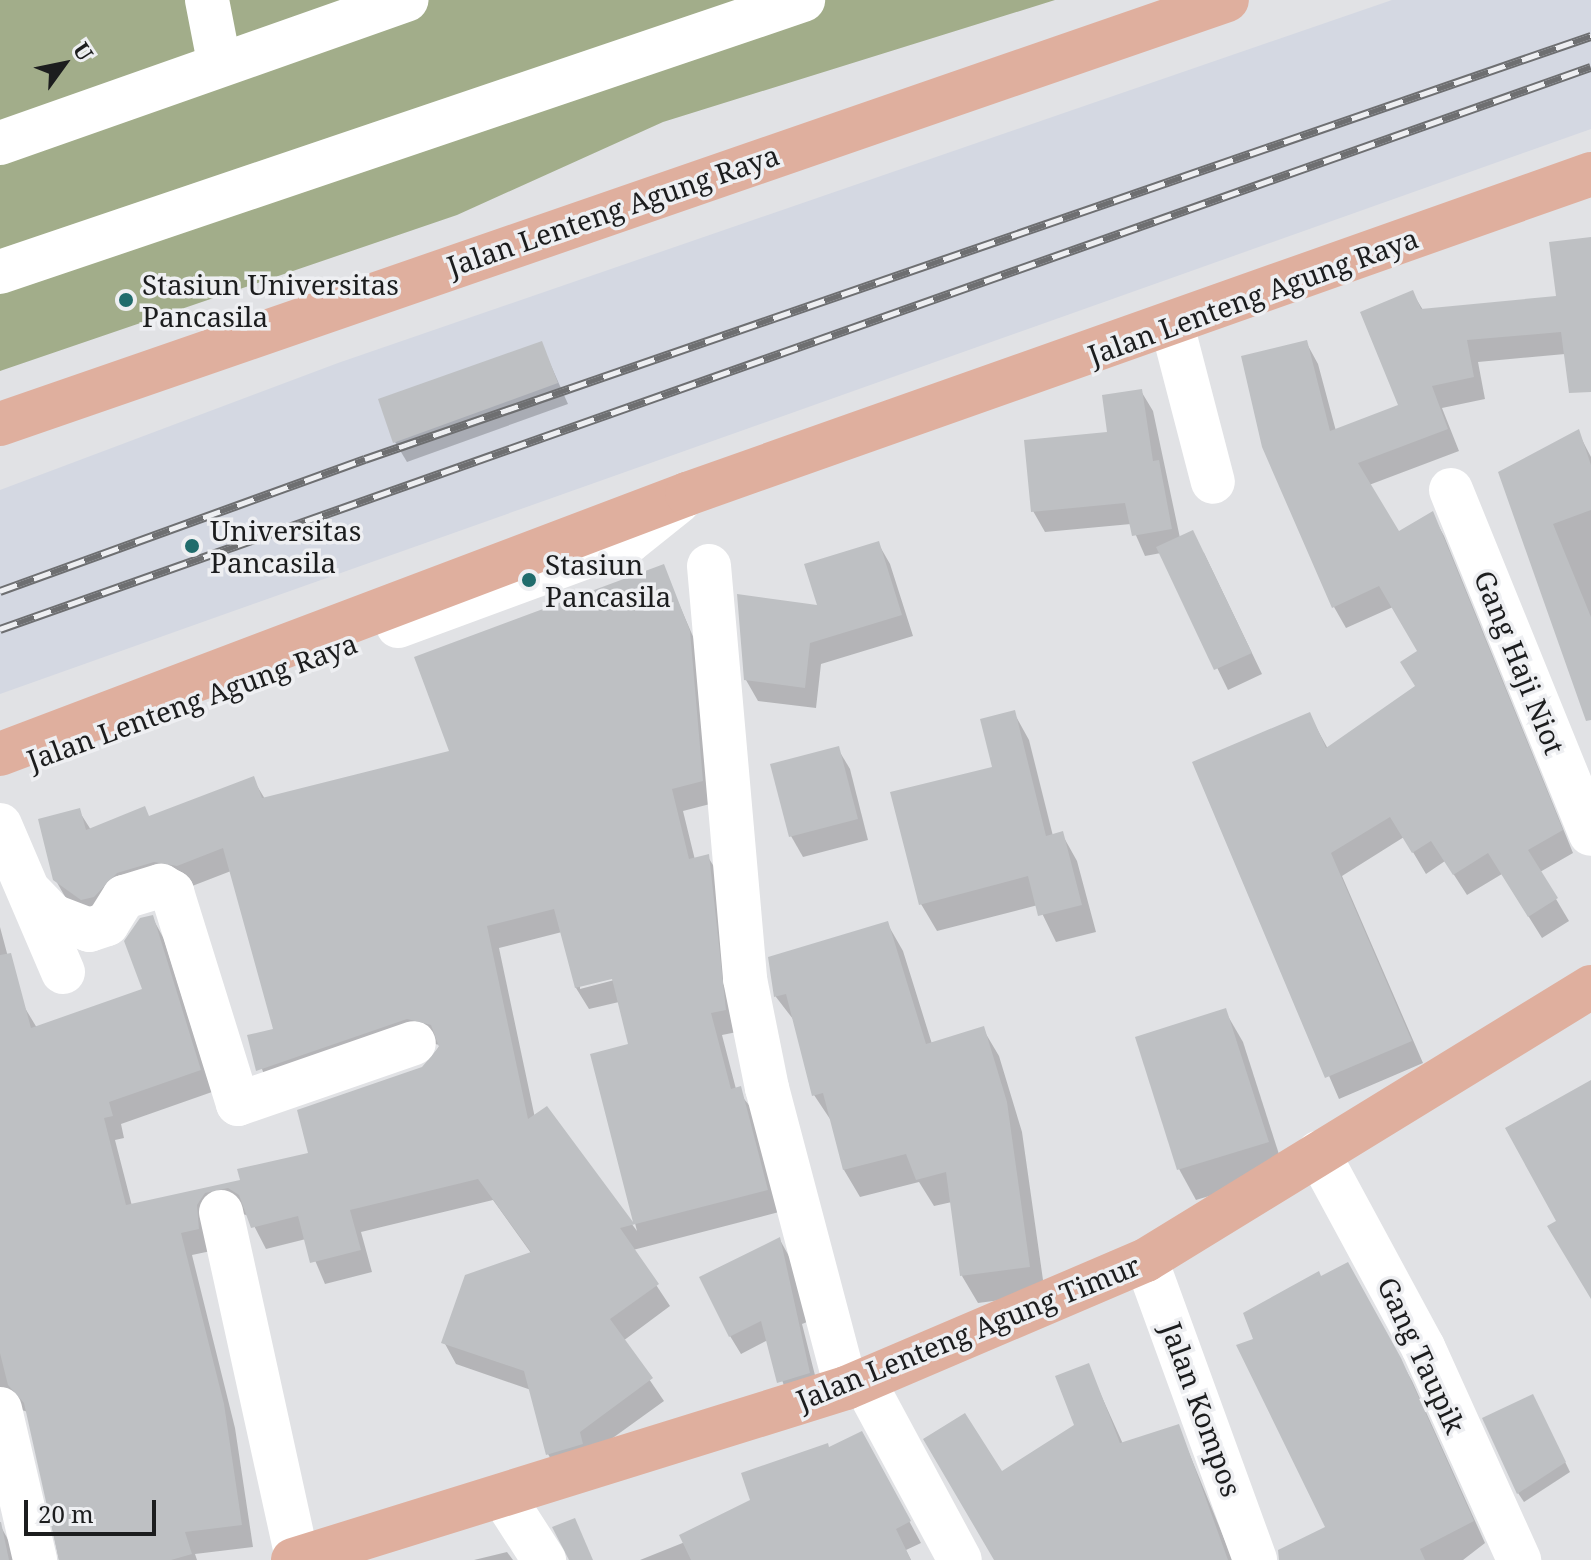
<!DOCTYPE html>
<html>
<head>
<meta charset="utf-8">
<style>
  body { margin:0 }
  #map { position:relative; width:1591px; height:1560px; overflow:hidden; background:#e1e2e5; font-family:"Noto Serif",serif }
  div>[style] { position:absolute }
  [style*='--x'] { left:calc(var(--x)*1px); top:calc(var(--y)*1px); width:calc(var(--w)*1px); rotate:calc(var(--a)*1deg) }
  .built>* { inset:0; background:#d4d8e2 }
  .forest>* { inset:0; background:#a2ad8a }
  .shadow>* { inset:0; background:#0003 }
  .building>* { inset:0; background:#bec0c3 }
  .minor>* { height:44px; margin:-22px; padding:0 22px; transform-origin:22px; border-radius:22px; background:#fff }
  .major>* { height:44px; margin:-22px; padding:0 22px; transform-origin:22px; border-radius:22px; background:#dfaf9e }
  .rail>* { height:9px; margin-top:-4.5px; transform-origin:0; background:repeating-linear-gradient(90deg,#eeeff2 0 18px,#6e6f71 0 36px); box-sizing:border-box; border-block:2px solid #6e6f71 }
  .dots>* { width:22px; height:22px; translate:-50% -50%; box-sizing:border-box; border:4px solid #eeeff2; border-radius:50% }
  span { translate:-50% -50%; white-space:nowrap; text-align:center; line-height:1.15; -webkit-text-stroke:7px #eeeff2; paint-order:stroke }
  .street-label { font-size:28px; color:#1c1d1e }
  .poi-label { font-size:28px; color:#1c1d1e }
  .left { translate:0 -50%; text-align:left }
  .north { position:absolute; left:24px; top:24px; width:80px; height:80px; -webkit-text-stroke:6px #eeeff2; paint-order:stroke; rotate:57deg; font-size:22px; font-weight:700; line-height:32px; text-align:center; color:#1c1d1e }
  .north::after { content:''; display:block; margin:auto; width:28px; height:36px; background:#1c1d1e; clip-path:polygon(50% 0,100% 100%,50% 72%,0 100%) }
  .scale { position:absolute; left:24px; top:1500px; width:132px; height:36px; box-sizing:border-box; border:4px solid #1c1d1e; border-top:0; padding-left:10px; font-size:24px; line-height:28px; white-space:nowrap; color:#1c1d1e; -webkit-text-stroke:6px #eeeff2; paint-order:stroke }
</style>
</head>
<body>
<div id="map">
  <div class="built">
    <i style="clip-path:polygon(1392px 0,1591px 0,1591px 129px,0 694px,0 490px,338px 363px)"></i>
  </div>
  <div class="forest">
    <i style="clip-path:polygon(0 0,1055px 0,663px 122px,457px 215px,0 371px)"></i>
  </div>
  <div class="shadow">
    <i style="clip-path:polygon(1591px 239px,1591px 368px,1576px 353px,1478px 362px,1485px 399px,1442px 408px,1459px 451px,1369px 485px,1399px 534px,1432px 514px,1444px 536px,1573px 853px,1540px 872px,1569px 921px,1542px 938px,1502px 874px,1467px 895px,1445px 861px,1426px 874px,1404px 837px,1342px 876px,1423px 1063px,1339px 1099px,1194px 763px,1309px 714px,1328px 749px,1417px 687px,1420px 652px,1393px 607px,1346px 628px,1334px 607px,1306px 342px,1318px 364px,1336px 431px,1401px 406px,1412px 292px,1423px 310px,1558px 298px)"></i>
    <i style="clip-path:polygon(541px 343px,568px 404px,407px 462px,395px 442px)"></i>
    <i style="clip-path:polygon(1141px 391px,1153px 411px,1180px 538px,1204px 553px,1262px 674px,1228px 690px,1161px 553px,1145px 556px,1131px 524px,1045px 532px,1033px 511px,1109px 434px)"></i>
    <i style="clip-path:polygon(1578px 432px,1591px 457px,1591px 687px,1501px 473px)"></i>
    <i style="clip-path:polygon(878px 543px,890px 564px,913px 636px,821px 664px,816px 708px,758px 701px,746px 680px)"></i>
    <i style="clip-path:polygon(evenodd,663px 567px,701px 655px,714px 803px,683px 811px,695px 860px,708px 857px,721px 878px,737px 1032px,722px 1035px,736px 1089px,753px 1110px,779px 1212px,633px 1250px,670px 1306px,623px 1341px,664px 1401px,560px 1476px,548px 1454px,531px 1390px,456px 1364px,444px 1342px,531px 1253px,493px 1200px,361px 1232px,372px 1272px,325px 1284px,306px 1239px,266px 1249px,249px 1216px,228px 1209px,211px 1251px,192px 1255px,235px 1428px,253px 1547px,195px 1554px,197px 1560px,59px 1560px,28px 1412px,9px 1406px,0 1390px,0 927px,19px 998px,37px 1028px,145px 990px,152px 917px,164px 939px,212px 1092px,121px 1124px,124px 1138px,115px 1140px,132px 1206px,242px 1181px,311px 1154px,424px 1068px,440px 1045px,419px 1041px,271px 1092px,249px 1036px,275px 1030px,231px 871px,107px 919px,68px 902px,55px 879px,79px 811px,91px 830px,150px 818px,253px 779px,265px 799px,451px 753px,663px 567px,562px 932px,576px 988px,589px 1009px,619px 1002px,630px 1045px,592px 1056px,637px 1231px,547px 1109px,535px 1118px,499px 948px,562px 932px,663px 567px,621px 974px,622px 978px,580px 989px,580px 985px,621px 974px)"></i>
    <i style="clip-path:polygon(1014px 713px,1029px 740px,1053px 836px,1062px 834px,1077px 861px,1096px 932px,1056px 942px,1038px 905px,937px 931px,921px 904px,995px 768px)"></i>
    <i style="clip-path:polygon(838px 749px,850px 769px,868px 840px,803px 857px,791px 836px)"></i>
    <i style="clip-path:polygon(887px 923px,903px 951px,932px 1044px,983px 1029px,999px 1056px,1022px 1132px,1045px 1294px,978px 1303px,962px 1276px,952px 1202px,934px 1206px,919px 1182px,860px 1197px,844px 1170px,832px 1122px,814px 1095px,796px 1023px,776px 997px,770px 958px)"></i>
    <i style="clip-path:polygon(1225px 1011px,1243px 1042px,1285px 1173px,1196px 1200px,1179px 1169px)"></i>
    <i style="clip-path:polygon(780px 1240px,790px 1258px,807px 1322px,802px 1324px,819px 1391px,789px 1400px,768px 1340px,741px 1354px,730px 1336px)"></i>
    <i style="clip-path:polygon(1321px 1278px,1359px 1285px,1412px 1381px,1485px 1543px,1463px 1560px,1310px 1560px,1328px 1528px,1256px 1340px)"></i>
    <i style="clip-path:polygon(1088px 1366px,1123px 1444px,1178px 1426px,1233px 1560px,998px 1560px,1001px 1474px,1077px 1426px)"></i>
    <i style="clip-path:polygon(1538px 1406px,1570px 1472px,1524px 1502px,1518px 1493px)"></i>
    <i style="clip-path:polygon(830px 1450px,873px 1454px,921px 1543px,906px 1550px,911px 1560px,640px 1560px,685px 1542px)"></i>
    <i style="clip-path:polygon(0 1525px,11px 1545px,15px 1560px,0 1560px)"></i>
    <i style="clip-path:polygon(507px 1552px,513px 1560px,474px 1560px)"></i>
  </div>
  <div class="building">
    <i style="clip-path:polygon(1591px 237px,1591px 392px,1569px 393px,1561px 332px,1467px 340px,1474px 377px,1432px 386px,1448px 429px,1358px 463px,1399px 531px,1433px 511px,1563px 830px,1528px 850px,1558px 898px,1528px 917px,1488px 853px,1453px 875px,1431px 841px,1412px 853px,1390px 817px,1331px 853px,1412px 1041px,1325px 1078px,1192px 762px,1310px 712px,1326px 748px,1415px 686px,1400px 662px,1417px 651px,1379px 586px,1332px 608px,1262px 447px,1241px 356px,1307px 340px,1330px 431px,1398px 405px,1360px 312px,1413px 290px,1421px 309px,1556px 296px,1549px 242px)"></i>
    <i style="clip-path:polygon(542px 341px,558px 383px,393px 443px,378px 399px)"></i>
    <i style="clip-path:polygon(1142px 389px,1153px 461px,1159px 460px,1172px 529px,1132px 536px,1125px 503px,1031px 512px,1024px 440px,1107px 432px,1102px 395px)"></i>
    <i style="clip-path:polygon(1579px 429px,1591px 465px,1591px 510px,1553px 524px,1591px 617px,1591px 720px,1586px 721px,1498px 472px)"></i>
    <i style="clip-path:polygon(1193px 530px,1252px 653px,1214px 670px,1156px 547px)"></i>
    <i style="clip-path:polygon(879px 541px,902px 615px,810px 643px,805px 688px,744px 680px,737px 594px,817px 605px,804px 564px)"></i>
    <i style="clip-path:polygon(evenodd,664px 564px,690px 631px,703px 781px,672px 789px,689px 859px,709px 854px,726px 1010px,711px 1013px,731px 1089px,741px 1086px,768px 1190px,620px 1228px,659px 1284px,610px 1319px,653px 1378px,580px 1432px,583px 1444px,546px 1455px,524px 1371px,441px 1343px,465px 1275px,531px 1252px,478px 1179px,350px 1210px,361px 1250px,310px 1263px,298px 1216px,251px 1228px,239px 1195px,228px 1188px,205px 1193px,197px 1205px,199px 1229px,181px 1233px,224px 1404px,242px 1525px,185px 1532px,192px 1554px,171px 1560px,59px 1560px,24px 1403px,8px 1385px,0 1353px,0 955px,11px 953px,31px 1028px,142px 989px,124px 941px,140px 918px,153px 915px,201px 1070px,109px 1102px,113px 1116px,104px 1118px,126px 1205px,240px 1180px,237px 1169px,308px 1153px,297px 1110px,422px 1067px,439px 1047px,431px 1025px,407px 1019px,256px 1071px,247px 1035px,273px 1029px,223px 848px,177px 866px,154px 862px,117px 873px,94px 897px,81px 900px,53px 880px,38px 819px,80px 808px,86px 830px,145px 806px,149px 816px,254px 776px,262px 798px,449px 751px,414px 657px,664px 564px,554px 909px,575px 988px,612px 979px,628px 1044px,590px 1054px,633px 1222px,547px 1106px,528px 1119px,487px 926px,554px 909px)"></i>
    <i style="clip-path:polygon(1015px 710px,1046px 836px,1063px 831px,1082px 905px,1038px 916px,1028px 876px,919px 905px,890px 792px,992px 767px,980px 719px)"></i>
    <i style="clip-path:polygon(839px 746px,858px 819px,789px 837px,770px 764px)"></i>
    <i style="clip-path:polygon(888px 921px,926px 1044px,984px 1026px,1007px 1102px,1030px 1267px,960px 1276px,946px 1172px,916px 1180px,906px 1154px,843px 1170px,823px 1093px,812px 1096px,786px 994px,774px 997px,768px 957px)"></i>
    <i style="clip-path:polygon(1226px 1008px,1269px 1142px,1177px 1170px,1135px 1037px)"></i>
    <i style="clip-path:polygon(1591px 1080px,1591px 1299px,1547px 1226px,1556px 1221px,1505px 1128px)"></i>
    <i style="clip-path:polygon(780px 1237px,810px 1373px,777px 1383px,761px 1321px,729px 1337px,699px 1277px)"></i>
    <i style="clip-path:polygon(1348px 1262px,1401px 1358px,1474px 1521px,1420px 1549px,1425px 1560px,1279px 1560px,1278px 1550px,1325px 1527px,1236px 1345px,1253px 1339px,1243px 1313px,1319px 1271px,1321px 1276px)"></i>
    <i style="clip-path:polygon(1089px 1363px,1120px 1443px,1179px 1424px,1228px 1560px,994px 1560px,923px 1439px,965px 1413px,1002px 1471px,1074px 1425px,1055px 1376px)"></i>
    <i style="clip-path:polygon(1533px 1394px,1566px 1462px,1517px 1494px,1482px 1418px)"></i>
    <i style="clip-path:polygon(862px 1431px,911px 1521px,896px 1529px,911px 1560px,691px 1560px,679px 1535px,750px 1500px,741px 1473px,828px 1443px,829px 1447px)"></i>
    <i style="clip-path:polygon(575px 1518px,593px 1560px,569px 1560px,552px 1527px)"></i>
    <i style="clip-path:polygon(0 1522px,1px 1522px,9px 1560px,0 1560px)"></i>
  </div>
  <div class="minor">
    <i style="--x:207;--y:0;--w:63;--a:79"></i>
    <i style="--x:0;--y:143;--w:431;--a:-19.4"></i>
    <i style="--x:0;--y:272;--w:848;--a:-18.71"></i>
    <i style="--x:1172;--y:325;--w:162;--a:75.4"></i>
    <i style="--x:1451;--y:490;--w:371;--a:67.9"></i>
    <i style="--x:709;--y:566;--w:415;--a:85"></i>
    <i style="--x:745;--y:979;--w:111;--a:78.6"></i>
    <i style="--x:767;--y:1088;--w:310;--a:75.2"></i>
    <i style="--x:398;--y:626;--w:246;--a:-20.2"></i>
    <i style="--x:629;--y:541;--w:64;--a:-38.7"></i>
    <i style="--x:0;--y:825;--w:160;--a:66.8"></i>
    <i style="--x:32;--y:894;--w:30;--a:46"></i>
    <i style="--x:53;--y:916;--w:39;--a:21"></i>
    <i style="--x:89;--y:930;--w:19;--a:-18"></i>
    <i style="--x:107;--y:924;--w:32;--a:-58"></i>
    <i style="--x:124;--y:897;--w:39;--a:-17"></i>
    <i style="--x:161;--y:886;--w:13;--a:29"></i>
    <i style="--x:172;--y:892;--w:222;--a:72.7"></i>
    <i style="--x:238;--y:1104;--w:186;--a:-19.1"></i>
    <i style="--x:1318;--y:1153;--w:221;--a:61.6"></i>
    <i style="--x:1423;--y:1347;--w:234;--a:65.7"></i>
    <i style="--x:221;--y:1212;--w:355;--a:77.6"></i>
    <i style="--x:1146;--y:1260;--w:319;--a:70"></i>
    <i style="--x:863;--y:1380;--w:204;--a:61.7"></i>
    <i style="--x:0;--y:1409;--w:155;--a:76.9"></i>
    <i style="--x:504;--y:1498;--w:74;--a:57.2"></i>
  </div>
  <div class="major">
    <i style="--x:0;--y:424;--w:1298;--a:-19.06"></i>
    <i style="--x:0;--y:754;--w:735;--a:-20.73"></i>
    <i style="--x:687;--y:494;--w:959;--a:-19.49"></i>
    <i style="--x:293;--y:1560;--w:579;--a:-17.28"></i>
    <i style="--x:846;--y:1388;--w:326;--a:-23.1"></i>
    <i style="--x:1146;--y:1260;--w:522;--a:-31.53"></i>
  </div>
  <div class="rail">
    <i style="--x:0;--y:591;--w:388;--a:-19.9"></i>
    <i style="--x:365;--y:459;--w:1297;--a:-19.04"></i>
    <i style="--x:0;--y:629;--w:1687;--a:-19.46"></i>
  </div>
  <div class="dots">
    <i style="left:126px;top:300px;background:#206c6c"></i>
    <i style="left:192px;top:546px;background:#206c6c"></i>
    <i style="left:529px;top:580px;background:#206c6c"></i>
  </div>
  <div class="street-label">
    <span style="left:613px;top:210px;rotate:-19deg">Jalan Lenteng Agung Raya</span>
    <span style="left:1253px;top:296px;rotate:-20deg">Jalan Lenteng Agung Raya</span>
    <span style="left:1520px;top:662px;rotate:68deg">Gang Haji Niot</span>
    <span style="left:192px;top:701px;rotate:-20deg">Jalan Lenteng Agung Raya</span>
    <span style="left:968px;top:1332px;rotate:-22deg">Jalan Lenteng Agung Timur</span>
    <span style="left:1422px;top:1355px;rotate:65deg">Gang Taupik</span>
    <span style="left:1202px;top:1409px;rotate:70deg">Jalan Kompos</span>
  </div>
  <div class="poi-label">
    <span class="left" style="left:142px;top:300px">Stasiun Universitas<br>Pancasila</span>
    <span class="left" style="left:210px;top:546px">Universitas<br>Pancasila</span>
    <span class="left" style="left:545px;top:580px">Stasiun<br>Pancasila</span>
  </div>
  <div class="north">U</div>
  <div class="scale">20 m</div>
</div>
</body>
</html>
